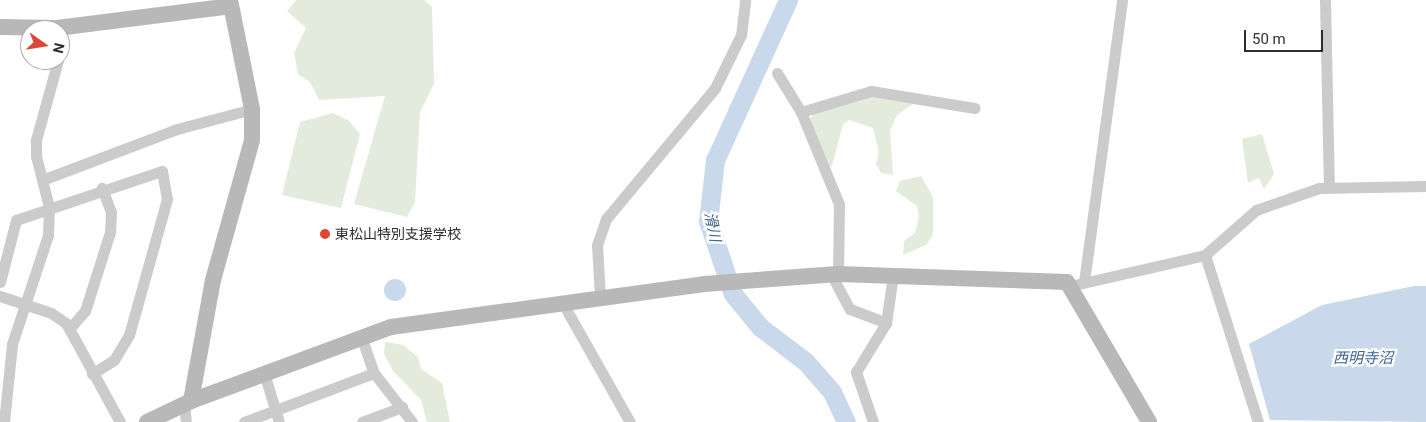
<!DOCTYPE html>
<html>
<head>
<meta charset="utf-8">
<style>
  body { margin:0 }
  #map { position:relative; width:1426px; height:422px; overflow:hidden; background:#fff; font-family:Roboto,"Noto Sans JP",sans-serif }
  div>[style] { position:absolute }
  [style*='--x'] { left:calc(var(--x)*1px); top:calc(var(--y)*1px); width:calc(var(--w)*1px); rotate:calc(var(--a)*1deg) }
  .green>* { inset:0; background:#e2ebdc }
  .water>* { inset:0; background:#c9d8ea }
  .round { border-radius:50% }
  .river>* { height:19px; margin:-9.5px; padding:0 9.5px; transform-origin:9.5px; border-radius:9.5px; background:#c9d8ea }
  .street>* { height:11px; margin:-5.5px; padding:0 5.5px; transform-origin:5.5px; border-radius:5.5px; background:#cbcbcb }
  .secondary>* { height:16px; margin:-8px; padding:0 8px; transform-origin:8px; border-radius:8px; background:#b8b8b8 }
  .dots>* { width:14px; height:14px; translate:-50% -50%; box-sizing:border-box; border:2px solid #fff; border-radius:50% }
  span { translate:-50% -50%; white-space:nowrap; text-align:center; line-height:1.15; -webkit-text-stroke:5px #fff; paint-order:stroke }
  .poi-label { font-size:14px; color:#2e2e2e }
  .left { translate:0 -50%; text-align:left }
  .water-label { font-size:15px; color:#3f628e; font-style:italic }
  .north { position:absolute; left:20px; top:20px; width:50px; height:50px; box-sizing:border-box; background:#fff; border:1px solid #ababab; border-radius:50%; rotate:103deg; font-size:14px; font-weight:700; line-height:20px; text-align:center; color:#2e2e2e }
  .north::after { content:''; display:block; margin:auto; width:18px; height:22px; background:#df4636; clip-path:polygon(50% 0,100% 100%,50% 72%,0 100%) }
  .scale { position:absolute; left:1244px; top:30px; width:79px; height:22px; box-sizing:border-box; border:2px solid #2e2e2e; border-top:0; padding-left:6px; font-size:15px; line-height:18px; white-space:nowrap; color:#2e2e2e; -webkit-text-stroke:4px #fff; paint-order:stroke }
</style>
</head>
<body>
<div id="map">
  <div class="green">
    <i style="clip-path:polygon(296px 0,424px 0,432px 7px,434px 84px,420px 112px,415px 202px,407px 217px,354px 204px,385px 96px,319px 100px,310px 82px,298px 74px,294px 53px,306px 28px,287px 11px)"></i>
    <i style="clip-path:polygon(863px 96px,913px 104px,897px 115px,890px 131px,893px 175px,881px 173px,876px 164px,879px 152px,873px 128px,849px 120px,843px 124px,832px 166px,828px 167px,815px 134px,810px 120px,815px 111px)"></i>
    <i style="clip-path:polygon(333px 113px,348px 120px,360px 134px,341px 208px,282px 195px,300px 122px)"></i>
    <i style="clip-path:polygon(1262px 134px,1274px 174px,1264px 189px,1259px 178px,1248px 183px,1242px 139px)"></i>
    <i style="clip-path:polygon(921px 176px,933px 197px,933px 235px,926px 245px,903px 255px,904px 241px,915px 233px,919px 217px,917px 206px,896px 191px,900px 181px)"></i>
    <i style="clip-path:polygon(385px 342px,403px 345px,418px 357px,421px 369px,442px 383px,450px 422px,427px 422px,421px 400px,393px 371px,384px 354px)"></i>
  </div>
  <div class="water">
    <i class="round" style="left:384px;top:279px;width:22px;height:22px"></i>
    <i style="clip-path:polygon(1414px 286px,1426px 286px,1426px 422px,1270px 420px,1249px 344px,1322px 305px)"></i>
  </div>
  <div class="river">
    <i style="--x:788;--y:0;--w:176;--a:114.5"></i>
    <i style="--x:715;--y:160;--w:61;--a:96.5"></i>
    <i style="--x:708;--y:221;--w:77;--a:71.1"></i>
    <i style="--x:733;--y:294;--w:43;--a:50.7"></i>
    <i style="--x:760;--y:327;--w:58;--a:37.3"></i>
    <i style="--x:806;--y:362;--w:40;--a:49"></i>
    <i style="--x:832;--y:392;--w:33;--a:65"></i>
  </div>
  <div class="street">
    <i style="--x:1325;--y:0;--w:187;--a:88.8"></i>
    <i style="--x:777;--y:73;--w:46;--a:58.4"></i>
    <i style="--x:801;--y:112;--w:100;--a:67.6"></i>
    <i style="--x:839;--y:204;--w:70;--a:90.8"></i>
    <i style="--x:801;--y:112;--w:73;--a:-16.7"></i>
    <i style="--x:871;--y:91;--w:105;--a:9.3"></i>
    <i style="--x:42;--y:180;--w:144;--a:-20.7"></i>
    <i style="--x:177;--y:129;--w:78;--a:-14.9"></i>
    <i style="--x:1205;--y:255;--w:175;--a:72.4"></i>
    <i style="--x:831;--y:274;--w:40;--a:62"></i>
    <i style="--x:850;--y:309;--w:39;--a:21"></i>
    <i style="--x:0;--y:282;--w:64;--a:-75.5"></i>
    <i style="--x:16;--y:220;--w:154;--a:-18.6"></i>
    <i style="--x:162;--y:171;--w:28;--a:80"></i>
    <i style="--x:167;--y:199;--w:141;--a:105.6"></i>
    <i style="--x:129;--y:335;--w:29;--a:121"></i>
    <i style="--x:114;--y:360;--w:26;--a:148"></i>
    <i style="--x:1084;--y:282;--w:285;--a:-82.3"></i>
    <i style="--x:1070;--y:286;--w:139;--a:-12.9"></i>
    <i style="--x:1205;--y:255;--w:68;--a:-41.4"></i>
    <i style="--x:1256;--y:210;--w:67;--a:-19.2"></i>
    <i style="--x:1319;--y:188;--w:107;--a:-1.1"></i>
    <i style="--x:0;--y:296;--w:54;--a:18.4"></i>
    <i style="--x:51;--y:313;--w:18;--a:34"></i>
    <i style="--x:66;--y:323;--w:113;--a:61.4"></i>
    <i style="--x:600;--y:297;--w:52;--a:-93.3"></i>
    <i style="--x:597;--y:245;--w:28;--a:-71"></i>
    <i style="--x:606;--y:219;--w:170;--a:-50.2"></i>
    <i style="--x:715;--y:88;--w:59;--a:-63.9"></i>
    <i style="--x:741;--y:35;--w:35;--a:-83"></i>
    <i style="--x:562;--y:302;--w:138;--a:60.5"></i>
    <i style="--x:70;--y:328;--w:23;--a:-49"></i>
    <i style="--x:85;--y:311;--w:83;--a:-72.4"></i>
    <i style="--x:110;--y:232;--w:20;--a:-87"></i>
    <i style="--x:111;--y:212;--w:26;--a:-111"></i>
    <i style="--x:361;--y:336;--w:39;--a:71"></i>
    <i style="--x:374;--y:373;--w:62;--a:52.2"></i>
    <i style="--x:264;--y:373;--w:51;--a:73"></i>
    <i style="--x:184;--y:404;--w:18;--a:84"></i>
    <i style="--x:4;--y:422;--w:78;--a:-84.1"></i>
    <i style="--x:12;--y:344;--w:115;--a:-71.7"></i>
    <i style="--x:48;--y:235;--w:28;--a:-88"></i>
    <i style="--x:49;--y:207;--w:53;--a:-104.3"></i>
    <i style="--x:36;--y:156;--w:16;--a:-90"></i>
    <i style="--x:36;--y:140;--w:83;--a:-74.6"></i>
    <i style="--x:244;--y:422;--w:139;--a:-20.7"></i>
    <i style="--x:362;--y:422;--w:43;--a:-20.6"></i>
    <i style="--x:873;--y:422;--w:53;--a:-108.8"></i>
    <i style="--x:856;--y:372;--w:57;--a:-58.5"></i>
    <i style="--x:886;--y:323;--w:49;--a:-81.7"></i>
  </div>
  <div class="secondary">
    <i style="--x:0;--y:27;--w:57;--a:1"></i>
    <i style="--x:57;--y:28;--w:174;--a:-7.2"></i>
    <i style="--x:191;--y:401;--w:123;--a:-79.7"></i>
    <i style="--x:213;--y:280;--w:145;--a:-74.4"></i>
    <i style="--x:252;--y:140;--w:31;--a:-90"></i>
    <i style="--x:252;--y:109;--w:111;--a:-101.4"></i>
    <i style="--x:147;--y:422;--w:49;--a:-25.5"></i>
    <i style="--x:191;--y:401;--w:213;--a:-20.3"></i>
    <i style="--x:391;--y:327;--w:316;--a:-7.8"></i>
    <i style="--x:704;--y:284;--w:134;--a:-4.3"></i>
    <i style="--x:838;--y:274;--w:229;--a:2"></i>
    <i style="--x:1067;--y:282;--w:162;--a:59.6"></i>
  </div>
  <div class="dots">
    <i style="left:325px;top:234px;background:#df4636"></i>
  </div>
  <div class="poi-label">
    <span class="left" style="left:335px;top:234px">東松山特別支援学校</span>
  </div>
  <div class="water-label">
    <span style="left:712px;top:227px;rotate:79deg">滑川</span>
    <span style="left:1363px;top:359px">西明寺沼</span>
  </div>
  <div class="north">N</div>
  <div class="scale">50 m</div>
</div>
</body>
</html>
